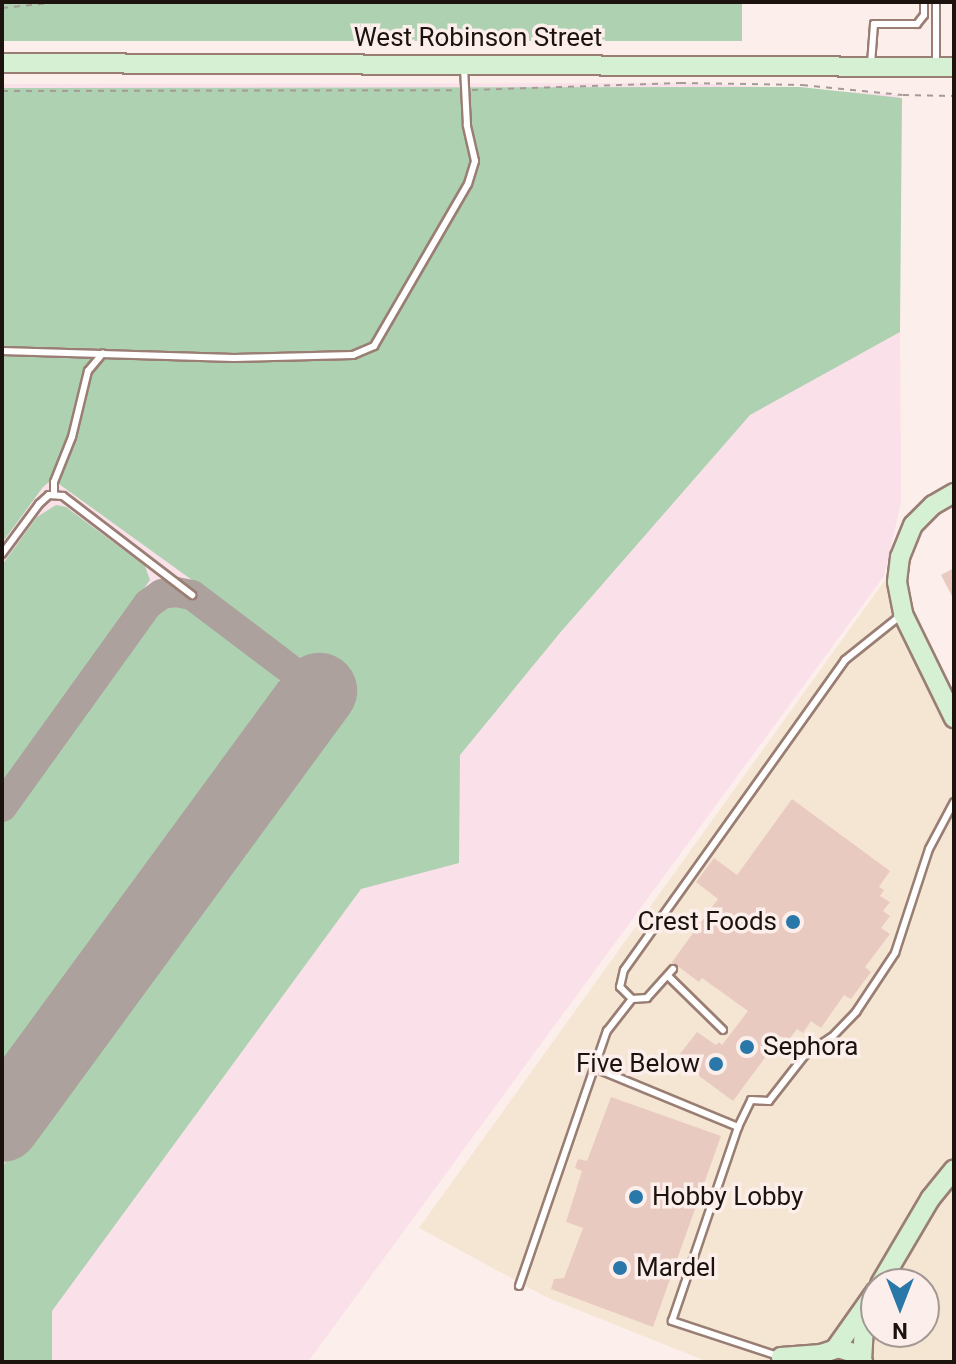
<!DOCTYPE html>
<html>
<head>
<meta charset="utf-8">
<style>
  body { margin:0 }
  #map { position:relative; width:956px; height:1364px; overflow:hidden; background:#fcefeb; font-family:Roboto,sans-serif }
  div>[style] { position:absolute }
  [style*='--x'] { left:calc(var(--x)*1px); top:calc(var(--y)*1px); width:calc(var(--w)*1px); rotate:calc(var(--a)*1deg) }
  .commercial>* { inset:0; background:#f5e6d3 }
  .education>* { inset:0; background:#fae1e9 }
  .green>* { inset:0; background:#add1b1 }
  .taxiway>* { height:30px; margin:-15px; padding:0 15px; transform-origin:15px; border-radius:15px; background:#ada19d }
  .runway>* { height:76px; margin:-38px; padding:0 38px; transform-origin:38px; border-radius:38px; background:#ada19d }
  .building>* { inset:0; background:#e9cac0 }
  .path>* { height:2px; margin-top:-1px; transform-origin:0; background:repeating-linear-gradient(90deg,#a69a96 0 6px,transparent 0 12px) }
  .roads { filter:drop-shadow(2px 0 #9a7e74) drop-shadow(-2px 0 #9a7e74) drop-shadow(0 2px #9a7e74) drop-shadow(0 -2px #9a7e74) }
  .lane>* { height:6px; margin:-3px; padding:0 3px; transform-origin:3px; border-radius:3px; background:#fff }
  .secondary>* { height:18px; margin:-9px; padding:0 9px; transform-origin:9px; border-radius:9px; background:#d6f0d3 }
  .dots>* { width:22px; height:22px; translate:-50% -50%; box-sizing:border-box; border:4px solid #fcefeb; border-radius:50% }
  span { translate:-50% -50%; white-space:nowrap; text-align:center; line-height:1.15; -webkit-text-stroke:7px #fcefeb; paint-order:stroke }
  .street-label { font-size:26px; color:#1c120e }
  .poi-label { font-size:26px; color:#1c120e }
  .right { translate:-100% -50%; text-align:right }
  .left { translate:0 -50%; text-align:left }
  .frame { position:absolute; inset:0; border:4px solid #1c120e; pointer-events:none }
  .north { position:absolute; left:860px; top:1268px; width:80px; height:80px; box-sizing:border-box; background:#fcefeb; border:2px solid #a29793; border-radius:50%; rotate:180deg; font-size:22px; font-weight:700; line-height:32px; text-align:center; color:#1c120e }
  .north::after { content:''; display:block; margin:auto; width:28px; height:36px; background:#2a78aa; clip-path:polygon(50% 0,100% 100%,50% 72%,0 100%) }
</style>
</head>
<body>
<div id="map">
  <div class="commercial">
    <i style="clip-path:polygon(evenodd,890px 573px,920px 666px,954px 736px,954px 1362px,708px 1362px,546px 1297px,419px 1228px,890px 573px,876px 1284px,924px 1284px,924px 1332px,876px 1332px,876px 1284px)"></i>
  </div>
  <div class="education">
    <i style="clip-path:polygon(697px 83px,899px 95px,901px 503px,884px 576px,308px 1362px,2px 1362px,2px 84px)"></i>
  </div>
  <div class="green">
    <i style="clip-path:polygon(2px 2px,742px 2px,742px 41px,2px 41px)"></i>
    <i style="clip-path:polygon(800px 87px,902px 98px,900px 332px,750px 415px,559px 634px,460px 755px,459px 863px,361px 889px,52px 1311px,52px 1362px,2px 1362px,2px 1167px,353px 687px,312px 657px,307px 663px,59px 484px,50px 481px,43px 487px,2px 543px,2px 88px)"></i>
    <i style="clip-path:polygon(56px 505px,66px 507px,145px 566px,150px 580px,2px 785px,2px 565px,37px 517px)"></i>
    <i style="clip-path:polygon(170px 602px,185px 603px,271px 665px,279px 676px,279px 701px,2px 1079px,2px 822px,156px 612px)"></i>
  </div>
  <div class="taxiway">
    <i style="--x:2;--y:807;--w:250;--a:-54.3"></i>
    <i style="--x:148;--y:604;--w:17;--a:-36"></i>
    <i style="--x:162;--y:594;--w:14;--a:-8"></i>
    <i style="--x:176;--y:592;--w:16;--a:11"></i>
    <i style="--x:192;--y:595;--w:159;--a:37.1"></i>
  </div>
  <div class="runway">
    <i style="--x:2;--y:1124;--w:537;--a:-53.79"></i>
  </div>
  <div class="building">
    <i style="clip-path:polygon(954px 568px,954px 600px,941px 575px)"></i>
    <i style="clip-path:polygon(792px 799px,890px 871px,879px 887px,884px 890px,880px 896px,890px 902px,883px 911px,890px 916px,881px 928px,890px 934px,865px 967px,871px 972px,851px 999px,844px 995px,821px 1028px,811px 1021px,803px 1033px,797px 1029px,788px 1041px,781px 1036px,733px 1101px,676px 1059px,697px 1032px,716px 1045px,719px 1042px,722px 1045px,748px 1011px,702px 978px,699px 982px,672px 962px,718px 899px,696px 882px,714px 858px,737px 875px)"></i>
    <i style="clip-path:polygon(611px 1097px,721px 1136px,653px 1327px,551px 1289px,554px 1279px,564px 1278px,583px 1228px,566px 1222px,582px 1171px,575px 1168px,578px 1159px,587px 1161px)"></i>
  </div>
  <div class="path">
    <i style="--x:2;--y:8;--w:59;--a:-5.8"></i>
    <i style="--x:472;--y:90;--w:208;--a:-1.9"></i>
    <i style="--x:680;--y:83;--w:122;--a:0.9"></i>
    <i style="--x:802;--y:85;--w:101;--a:5.7"></i>
    <i style="--x:903;--y:95;--w:51;--a:1.1"></i>
    <i style="--x:2;--y:91;--w:456;--a:-0.1"></i>
  </div>
  <div class="roads">
    <div class="lane">
      <i style="--x:871;--y:64;--w:40;--a:-85.7"></i>
      <i style="--x:874;--y:24;--w:43;--a:0"></i>
      <i style="--x:917;--y:24;--w:11;--a:-52"></i>
      <i style="--x:924;--y:15;--w:13;--a:-90"></i>
      <i style="--x:936;--y:64;--w:62;--a:-90"></i>
      <i style="--x:2;--y:351;--w:232;--a:1.7"></i>
      <i style="--x:234;--y:358;--w:119;--a:-1.4"></i>
      <i style="--x:353;--y:355;--w:23;--a:-23"></i>
      <i style="--x:374;--y:346;--w:187;--a:-59.9"></i>
      <i style="--x:468;--y:184;--w:24;--a:-73"></i>
      <i style="--x:475;--y:161;--w:37;--a:-103"></i>
      <i style="--x:467;--y:125;--w:57;--a:-93"></i>
      <i style="--x:54;--y:494;--w:12;--a:-90"></i>
      <i style="--x:54;--y:482;--w:48;--a:-68.2"></i>
      <i style="--x:72;--y:437;--w:68;--a:-76.4"></i>
      <i style="--x:88;--y:371;--w:23;--a:-50"></i>
      <i style="--x:2;--y:554;--w:62;--a:-53.5"></i>
      <i style="--x:39;--y:504;--w:13;--a:-42"></i>
      <i style="--x:49;--y:495;--w:14;--a:4"></i>
      <i style="--x:63;--y:496;--w:163;--a:37.5"></i>
      <i style="--x:673;--y:969;--w:39;--a:132"></i>
      <i style="--x:647;--y:998;--w:15;--a:176"></i>
      <i style="--x:632;--y:999;--w:17;--a:-135"></i>
      <i style="--x:620;--y:987;--w:17;--a:-77"></i>
      <i style="--x:624;--y:970;--w:381;--a:-54.5"></i>
      <i style="--x:845;--y:660;--w:70;--a:-38.7"></i>
      <i style="--x:668;--y:976;--w:77;--a:44.5"></i>
      <i style="--x:595;--y:1068;--w:155;--a:22.4"></i>
      <i style="--x:519;--y:1286;--w:270;--a:-71"></i>
      <i style="--x:607;--y:1031;--w:41;--a:-52"></i>
      <i style="--x:778;--y:1356;--w:112;--a:-161.7"></i>
      <i style="--x:672;--y:1321;--w:205;--a:-71.2"></i>
      <i style="--x:738;--y:1127;--w:30;--a:-64"></i>
      <i style="--x:751;--y:1100;--w:18;--a:3"></i>
      <i style="--x:769;--y:1101;--w:58;--a:-52"></i>
      <i style="--x:805;--y:1055;--w:32;--a:-34"></i>
      <i style="--x:832;--y:1037;--w:35;--a:-46"></i>
      <i style="--x:856;--y:1012;--w:71;--a:-56.5"></i>
      <i style="--x:895;--y:953;--w:109;--a:-71.9"></i>
      <i style="--x:929;--y:849;--w:53;--a:-62"></i>
    </div>
    <div class="secondary">
      <i style="--x:2;--y:63;--w:952;--a:0.24"></i>
      <i style="--x:954;--y:493;--w:24;--a:150"></i>
      <i style="--x:933;--y:505;--w:28;--a:135"></i>
      <i style="--x:913;--y:525;--w:35;--a:112"></i>
      <i style="--x:900;--y:557;--w:25;--a:97"></i>
      <i style="--x:897;--y:582;--w:33;--a:79"></i>
      <i style="--x:903;--y:614;--w:116;--a:63.9"></i>
      <i style="--x:880;--y:1284;--w:99;--a:-59.5"></i>
      <i style="--x:930;--y:1199;--w:38;--a:-51"></i>
      <i style="--x:835;--y:1349;--w:71;--a:-54.7"></i>
      <i style="--x:862;--y:1361;--w:50;--a:-86.6"></i>
      <i style="--x:786;--y:1362;--w:7;--a:-135"></i>
      <i style="--x:781;--y:1357;--w:40;--a:-4.3"></i>
      <i style="--x:814;--y:1362;--w:11;--a:-49"></i>
      <i style="--x:821;--y:1354;--w:18;--a:-19"></i>
      <i style="--x:838;--y:1348;--w:19;--a:18"></i>
      <i style="--x:856;--y:1354;--w:11;--a:49"></i>
    </div>
  </div>
  <div class="dots">
    <i style="left:793px;top:922px;background:#2a78aa"></i>
    <i style="left:747px;top:1047px;background:#2a78aa"></i>
    <i style="left:716px;top:1064px;background:#2a78aa"></i>
    <i style="left:636px;top:1197px;background:#2a78aa"></i>
    <i style="left:620px;top:1268px;background:#2a78aa"></i>
  </div>
  <div class="street-label">
    <span style="left:478px;top:38px">West Robinson Street</span>
  </div>
  <div class="poi-label">
    <span class="right" style="left:777px;top:922px">Crest Foods</span>
    <span class="left" style="left:763px;top:1047px">Sephora</span>
    <span class="right" style="left:700px;top:1064px">Five Below</span>
    <span class="left" style="left:652px;top:1197px">Hobby Lobby</span>
    <span class="left" style="left:636px;top:1268px">Mardel</span>
  </div>
  <div class="frame"></div>
  <div class="north">N</div>
</div>
</body>
</html>
